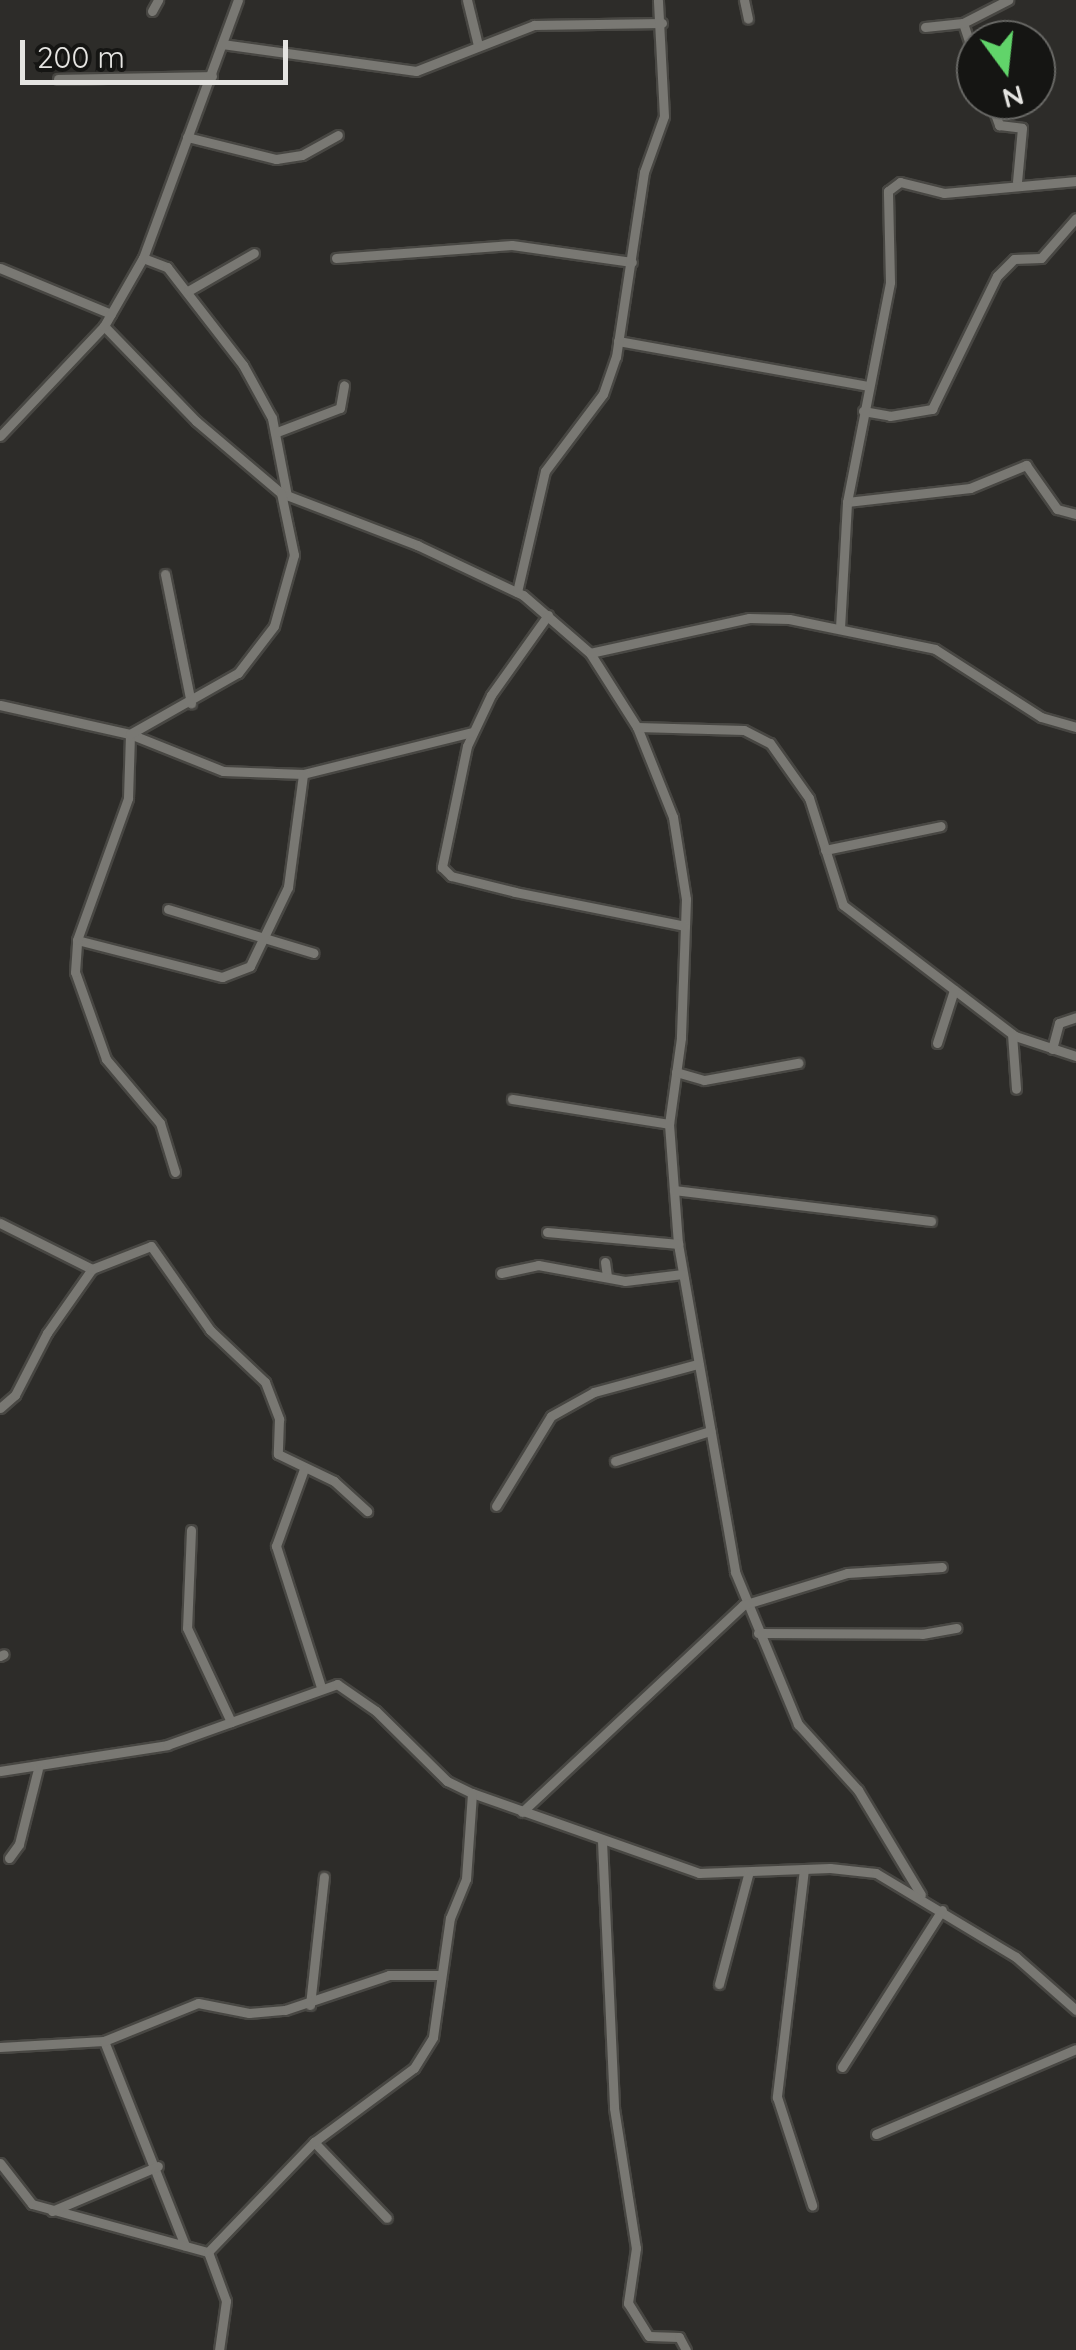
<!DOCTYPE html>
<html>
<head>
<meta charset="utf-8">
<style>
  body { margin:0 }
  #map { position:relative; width:1076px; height:2350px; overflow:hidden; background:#2d2c29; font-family:Quicksand,sans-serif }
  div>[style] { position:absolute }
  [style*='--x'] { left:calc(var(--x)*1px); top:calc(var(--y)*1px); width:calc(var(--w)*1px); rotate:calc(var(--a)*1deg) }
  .roads { filter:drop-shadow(2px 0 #484743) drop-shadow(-2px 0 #484743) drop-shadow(0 2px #484743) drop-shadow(0 -2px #484743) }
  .minor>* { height:9px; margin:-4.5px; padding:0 4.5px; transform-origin:4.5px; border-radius:4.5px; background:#797873 }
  span { translate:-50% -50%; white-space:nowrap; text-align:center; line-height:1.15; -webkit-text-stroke:8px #151513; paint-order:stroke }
  .north { position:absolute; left:956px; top:20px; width:100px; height:100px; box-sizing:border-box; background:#151513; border:2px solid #686865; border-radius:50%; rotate:165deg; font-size:28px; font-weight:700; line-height:40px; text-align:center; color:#e5e4e1 }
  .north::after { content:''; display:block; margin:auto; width:35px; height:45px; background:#61d46a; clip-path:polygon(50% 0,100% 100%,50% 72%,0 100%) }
  .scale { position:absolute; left:20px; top:40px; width:268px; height:45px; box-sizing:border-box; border:5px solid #e5e4e1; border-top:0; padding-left:12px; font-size:30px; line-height:35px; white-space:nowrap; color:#e5e4e1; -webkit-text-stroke:8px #151513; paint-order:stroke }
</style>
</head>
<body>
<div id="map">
  <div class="roads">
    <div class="minor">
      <i style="--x:467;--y:0;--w:46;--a:76.3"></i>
      <i style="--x:744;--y:0;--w:19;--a:78"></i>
      <i style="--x:152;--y:11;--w:13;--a:-61"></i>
      <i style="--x:963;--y:23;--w:41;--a:71.6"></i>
      <i style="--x:925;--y:27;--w:38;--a:-6"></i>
      <i style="--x:963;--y:23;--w:51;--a:-27.1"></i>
      <i style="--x:222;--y:44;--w:196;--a:7.9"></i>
      <i style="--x:416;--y:71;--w:127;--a:-21.3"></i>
      <i style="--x:534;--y:25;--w:128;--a:-0.9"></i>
      <i style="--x:58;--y:79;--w:154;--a:-1.1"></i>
      <i style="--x:990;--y:100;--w:27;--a:70"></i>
      <i style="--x:999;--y:125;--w:23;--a:7"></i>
      <i style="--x:1022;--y:128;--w:54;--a:95.3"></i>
      <i style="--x:187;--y:137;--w:92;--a:13.9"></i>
      <i style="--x:276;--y:159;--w:26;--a:-9"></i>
      <i style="--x:302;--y:155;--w:41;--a:-29.1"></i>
      <i style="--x:143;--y:258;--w:26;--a:21"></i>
      <i style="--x:167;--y:267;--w:124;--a:52.2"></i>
      <i style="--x:243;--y:365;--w:60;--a:61.3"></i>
      <i style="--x:272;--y:418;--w:79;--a:79.1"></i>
      <i style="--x:336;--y:258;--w:176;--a:-4.2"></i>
      <i style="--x:512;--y:245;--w:121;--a:8.1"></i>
      <i style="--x:0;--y:268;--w:120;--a:22.5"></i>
      <i style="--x:188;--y:291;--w:76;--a:-29.9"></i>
      <i style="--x:104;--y:326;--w:132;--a:45.9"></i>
      <i style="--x:196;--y:421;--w:111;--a:40.3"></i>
      <i style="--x:281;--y:493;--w:146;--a:20.9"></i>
      <i style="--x:417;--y:545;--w:117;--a:25.3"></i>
      <i style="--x:523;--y:595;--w:89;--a:40.9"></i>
      <i style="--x:590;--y:653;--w:88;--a:57.6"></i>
      <i style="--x:637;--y:727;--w:97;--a:68.2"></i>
      <i style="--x:673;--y:817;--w:83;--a:81"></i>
      <i style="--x:686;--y:899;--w:139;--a:92.1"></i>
      <i style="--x:681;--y:1038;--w:87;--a:97.9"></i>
      <i style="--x:669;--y:1124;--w:120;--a:85.7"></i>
      <i style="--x:678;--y:1244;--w:333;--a:80.1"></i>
      <i style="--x:735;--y:1572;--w:165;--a:67.5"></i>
      <i style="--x:798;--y:1724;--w:89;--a:47.7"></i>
      <i style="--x:858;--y:1790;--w:122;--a:59"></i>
      <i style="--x:618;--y:341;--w:255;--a:10.2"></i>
      <i style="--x:863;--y:411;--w:27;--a:10"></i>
      <i style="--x:890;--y:416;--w:43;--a:-9.5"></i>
      <i style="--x:932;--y:409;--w:148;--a:-64"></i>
      <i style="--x:997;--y:276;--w:24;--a:-45"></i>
      <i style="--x:1014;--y:259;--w:27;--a:-2"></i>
      <i style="--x:1041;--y:258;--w:53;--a:-48.8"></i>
      <i style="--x:277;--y:432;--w:67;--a:-20.9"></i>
      <i style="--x:340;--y:408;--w:23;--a:-80"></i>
      <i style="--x:0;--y:436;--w:151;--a:-46.6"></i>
      <i style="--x:104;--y:326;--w:78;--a:-60.2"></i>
      <i style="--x:143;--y:258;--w:275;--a:-69.8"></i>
      <i style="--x:847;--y:502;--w:124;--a:-6.5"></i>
      <i style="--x:970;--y:488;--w:61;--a:-22.3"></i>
      <i style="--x:1026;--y:465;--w:54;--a:54.8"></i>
      <i style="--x:1057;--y:509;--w:20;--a:15"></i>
      <i style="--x:165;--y:574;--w:132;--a:78.6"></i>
      <i style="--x:517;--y:592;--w:124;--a:-77"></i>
      <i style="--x:545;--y:471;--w:96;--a:-53"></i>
      <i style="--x:603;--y:394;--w:39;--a:-71"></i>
      <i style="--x:616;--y:357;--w:187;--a:-81.4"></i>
      <i style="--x:644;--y:172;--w:59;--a:-70.3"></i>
      <i style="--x:664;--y:116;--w:116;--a:-93"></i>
      <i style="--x:548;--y:615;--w:98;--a:125.5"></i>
      <i style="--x:491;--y:695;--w:56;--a:115.2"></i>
      <i style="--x:467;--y:746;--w:124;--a:101.7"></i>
      <i style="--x:442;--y:867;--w:13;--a:45"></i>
      <i style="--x:451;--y:876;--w:66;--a:14"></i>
      <i style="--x:515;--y:892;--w:173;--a:11.3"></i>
      <i style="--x:840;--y:628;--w:126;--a:-86.8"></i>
      <i style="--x:847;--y:502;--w:224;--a:-78.9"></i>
      <i style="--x:890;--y:282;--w:91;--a:-91.3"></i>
      <i style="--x:888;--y:191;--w:15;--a:-37"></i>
      <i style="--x:900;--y:182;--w:45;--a:14"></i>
      <i style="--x:944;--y:193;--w:133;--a:-5.2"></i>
      <i style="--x:590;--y:653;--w:163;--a:-12.4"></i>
      <i style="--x:749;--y:618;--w:40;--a:1.4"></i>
      <i style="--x:789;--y:619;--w:149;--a:11.6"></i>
      <i style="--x:935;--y:649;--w:126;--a:32.7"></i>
      <i style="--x:1041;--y:717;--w:36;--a:16"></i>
      <i style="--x:0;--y:705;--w:133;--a:12.6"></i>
      <i style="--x:130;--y:734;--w:100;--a:21.7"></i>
      <i style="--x:223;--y:771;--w:80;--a:2.1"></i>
      <i style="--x:303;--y:774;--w:175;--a:-13.9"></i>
      <i style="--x:637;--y:727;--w:107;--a:1.6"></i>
      <i style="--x:744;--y:730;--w:29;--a:27"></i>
      <i style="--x:770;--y:743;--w:67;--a:54.7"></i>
      <i style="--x:809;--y:798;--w:112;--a:72.4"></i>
      <i style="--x:843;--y:905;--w:216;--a:37.3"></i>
      <i style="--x:1015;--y:1036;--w:64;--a:18.2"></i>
      <i style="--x:825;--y:850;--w:118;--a:-11.7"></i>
      <i style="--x:168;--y:909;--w:152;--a:16.8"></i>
      <i style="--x:77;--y:940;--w:150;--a:14.3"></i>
      <i style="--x:222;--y:977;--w:30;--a:-21"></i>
      <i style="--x:250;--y:966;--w:88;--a:-64.3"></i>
      <i style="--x:288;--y:887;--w:114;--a:-82.4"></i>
      <i style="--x:1012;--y:1034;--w:55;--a:85.8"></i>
      <i style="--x:937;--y:1043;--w:56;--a:-72.2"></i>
      <i style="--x:1052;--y:1049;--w:27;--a:-75"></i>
      <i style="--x:1059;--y:1023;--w:18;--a:-19"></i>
      <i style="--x:676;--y:1072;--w:29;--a:16"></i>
      <i style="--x:704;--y:1080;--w:96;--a:-10.3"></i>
      <i style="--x:512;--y:1099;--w:159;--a:9"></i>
      <i style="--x:175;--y:1172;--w:51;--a:-107"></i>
      <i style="--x:160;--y:1123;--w:84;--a:-130.2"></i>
      <i style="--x:106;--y:1059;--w:92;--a:-109.6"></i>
      <i style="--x:75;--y:972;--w:32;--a:-86"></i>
      <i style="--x:77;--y:940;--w:151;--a:-70.2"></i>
      <i style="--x:128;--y:798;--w:64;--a:-88.2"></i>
      <i style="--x:130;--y:734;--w:124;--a:-29.5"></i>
      <i style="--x:238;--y:673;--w:59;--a:-52.5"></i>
      <i style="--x:274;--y:626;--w:74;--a:-74.3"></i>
      <i style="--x:294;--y:555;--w:63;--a:-101.8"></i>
      <i style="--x:674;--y:1190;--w:259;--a:6.9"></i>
      <i style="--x:0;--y:1223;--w:103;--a:26.6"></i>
      <i style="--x:547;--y:1232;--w:132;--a:5.2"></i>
      <i style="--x:605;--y:1262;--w:15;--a:82"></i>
      <i style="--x:501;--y:1273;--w:38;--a:-12"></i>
      <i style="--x:538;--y:1265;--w:88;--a:10.4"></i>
      <i style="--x:625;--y:1281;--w:58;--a:-6.9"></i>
      <i style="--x:0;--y:1408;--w:20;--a:-41"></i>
      <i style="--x:15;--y:1395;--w:70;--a:-62.7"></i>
      <i style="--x:47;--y:1333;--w:78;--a:-54.9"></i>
      <i style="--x:92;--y:1269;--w:63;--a:-21.3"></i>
      <i style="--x:151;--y:1246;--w:103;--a:54.9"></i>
      <i style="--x:210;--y:1330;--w:76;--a:43.4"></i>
      <i style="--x:265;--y:1382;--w:40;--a:69"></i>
      <i style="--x:279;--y:1419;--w:35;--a:92"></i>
      <i style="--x:278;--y:1454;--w:62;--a:25.7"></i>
      <i style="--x:334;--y:1481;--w:45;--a:42.3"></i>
      <i style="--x:615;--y:1461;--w:100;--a:-17.5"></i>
      <i style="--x:304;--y:1469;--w:82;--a:110"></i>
      <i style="--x:276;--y:1546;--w:148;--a:72.3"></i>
      <i style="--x:496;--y:1506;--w:105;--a:-58.6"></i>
      <i style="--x:551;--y:1416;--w:49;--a:-29.2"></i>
      <i style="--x:594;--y:1392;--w:108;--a:-15.1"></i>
      <i style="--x:191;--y:1530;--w:98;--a:92.3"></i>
      <i style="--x:187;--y:1628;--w:104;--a:64.9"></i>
      <i style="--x:758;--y:1633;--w:164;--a:0.3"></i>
      <i style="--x:922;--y:1634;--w:35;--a:-10"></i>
      <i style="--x:0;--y:1656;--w:4;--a:-27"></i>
      <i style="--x:0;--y:1771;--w:169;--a:-8.8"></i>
      <i style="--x:167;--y:1745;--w:181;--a:-19.7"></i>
      <i style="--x:337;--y:1684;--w:47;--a:34.7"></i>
      <i style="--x:376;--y:1711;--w:100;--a:44.6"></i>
      <i style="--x:447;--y:1781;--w:28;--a:26"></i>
      <i style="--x:472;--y:1793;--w:241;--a:19.4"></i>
      <i style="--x:699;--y:1873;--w:131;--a:-2.2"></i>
      <i style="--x:830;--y:1868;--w:46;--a:6.2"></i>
      <i style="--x:876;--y:1873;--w:163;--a:31"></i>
      <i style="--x:1016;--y:1957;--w:80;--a:41.5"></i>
      <i style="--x:522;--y:1812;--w:303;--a:-43.1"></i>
      <i style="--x:743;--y:1605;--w:109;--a:-17.1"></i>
      <i style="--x:847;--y:1573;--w:95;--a:-3.6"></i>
      <i style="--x:602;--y:1841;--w:267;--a:87.4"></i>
      <i style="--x:614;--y:2108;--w:142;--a:81.1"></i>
      <i style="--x:636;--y:2248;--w:56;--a:98.3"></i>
      <i style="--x:628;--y:2303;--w:39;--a:58"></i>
      <i style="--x:649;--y:2336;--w:30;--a:2"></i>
      <i style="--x:679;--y:2337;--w:15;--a:62"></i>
      <i style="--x:9;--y:1858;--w:17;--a:-54"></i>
      <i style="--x:19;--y:1844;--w:77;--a:-75.8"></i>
      <i style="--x:804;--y:1869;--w:230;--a:96.8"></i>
      <i style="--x:777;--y:2097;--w:114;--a:72"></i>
      <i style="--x:719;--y:1984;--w:113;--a:-75.1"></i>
      <i style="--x:310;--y:2005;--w:129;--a:-83.8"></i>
      <i style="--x:104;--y:2041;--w:220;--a:68.4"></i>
      <i style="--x:0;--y:2047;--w:104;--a:-3.3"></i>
      <i style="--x:104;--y:2041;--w:101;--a:-22"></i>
      <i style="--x:198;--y:2003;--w:52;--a:11.1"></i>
      <i style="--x:249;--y:2013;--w:36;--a:-5"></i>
      <i style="--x:285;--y:2010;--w:110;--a:-18.6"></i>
      <i style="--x:389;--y:1975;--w:51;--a:0"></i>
      <i style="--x:842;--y:2067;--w:186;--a:-57.5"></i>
      <i style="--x:876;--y:2134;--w:217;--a:-23"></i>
      <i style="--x:314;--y:2142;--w:105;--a:46.2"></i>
      <i style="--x:0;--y:2163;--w:52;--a:52"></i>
      <i style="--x:32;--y:2204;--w:182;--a:15.3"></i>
      <i style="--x:208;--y:2252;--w:52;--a:69.8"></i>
      <i style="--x:226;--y:2301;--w:49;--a:98.1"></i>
      <i style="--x:52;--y:2211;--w:115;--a:-23"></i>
      <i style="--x:208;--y:2252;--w:153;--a:-46.1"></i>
      <i style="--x:314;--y:2142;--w:124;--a:-36.5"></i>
      <i style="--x:414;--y:2068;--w:36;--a:-58"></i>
      <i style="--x:433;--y:2037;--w:120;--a:-81.9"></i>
      <i style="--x:450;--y:1918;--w:42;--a:-67.7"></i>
      <i style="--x:466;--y:1879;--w:86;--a:-86"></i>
    </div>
  </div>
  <div class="north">N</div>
  <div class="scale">200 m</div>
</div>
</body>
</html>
